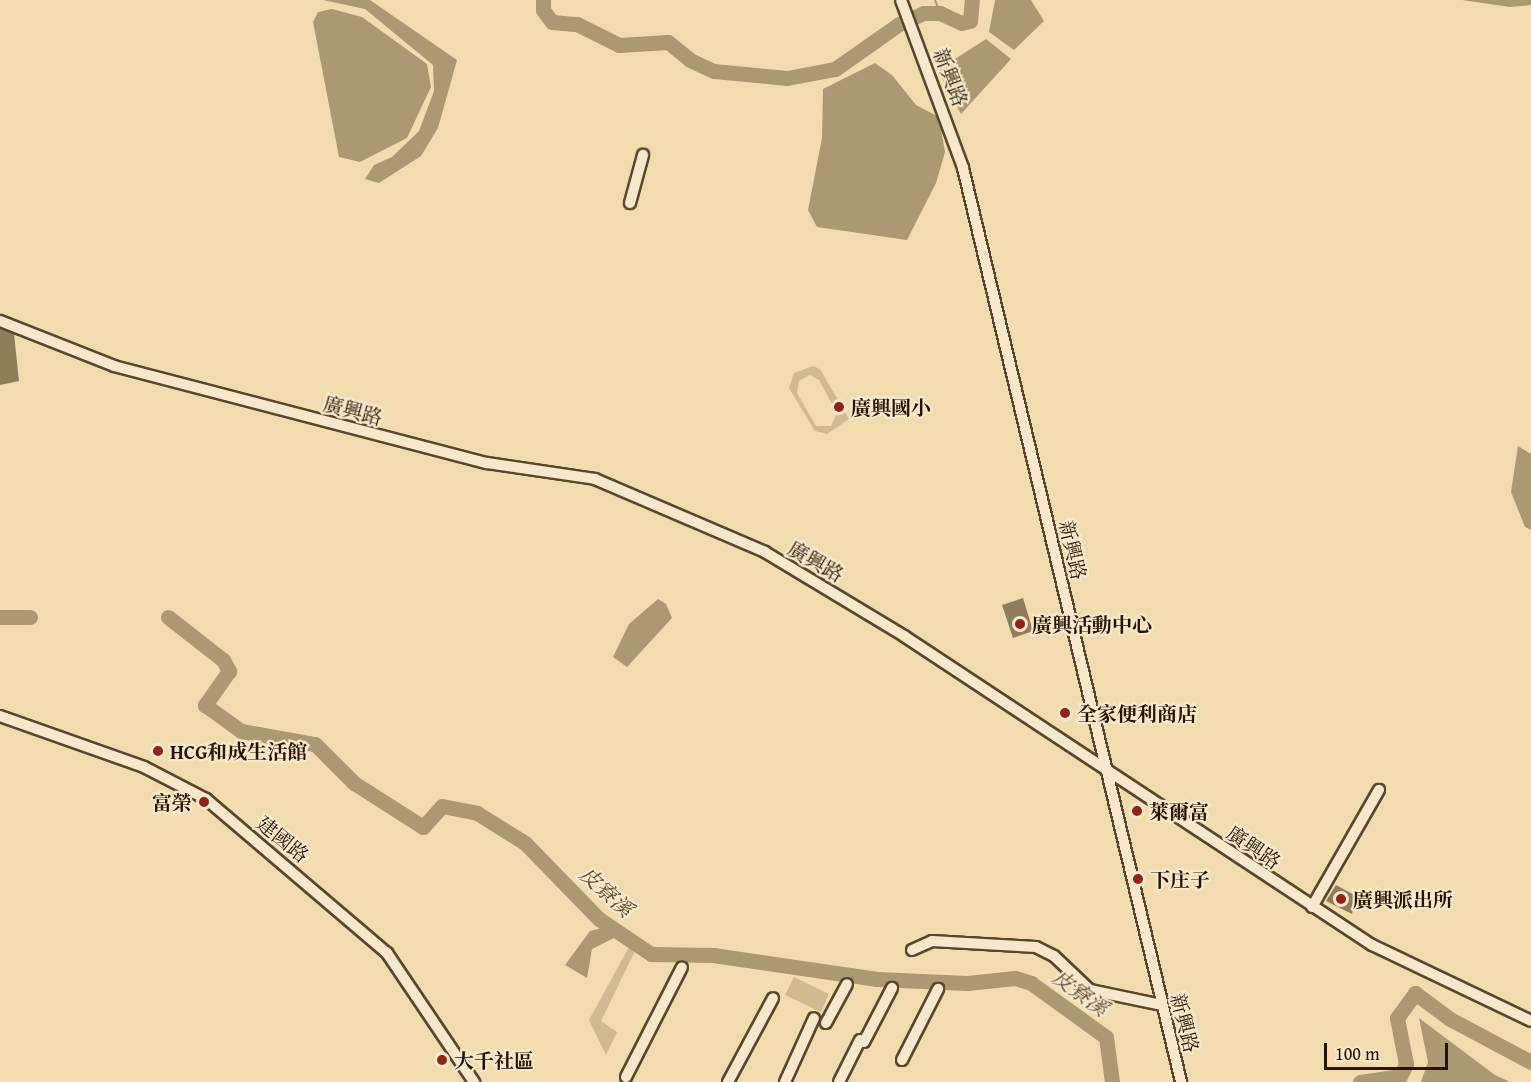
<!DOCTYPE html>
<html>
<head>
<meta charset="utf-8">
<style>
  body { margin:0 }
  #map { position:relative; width:1531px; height:1082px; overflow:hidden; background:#f2dcaf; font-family:"Gentium Book Plus","Noto Serif TC",serif }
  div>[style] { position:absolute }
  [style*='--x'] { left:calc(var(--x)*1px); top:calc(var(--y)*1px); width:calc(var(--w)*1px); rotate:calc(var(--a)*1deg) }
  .green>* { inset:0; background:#cfba91 }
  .water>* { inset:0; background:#ad9874 }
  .stream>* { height:2px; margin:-1px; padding:0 1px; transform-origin:1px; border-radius:1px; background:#ad9874 }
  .river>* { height:15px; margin:-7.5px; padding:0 7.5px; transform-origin:7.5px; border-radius:7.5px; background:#ad9874 }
  .building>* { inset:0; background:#917c5b }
  .roads { filter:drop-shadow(2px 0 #5a462c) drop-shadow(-2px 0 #5a462c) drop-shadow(0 2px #5a462c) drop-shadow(0 -2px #5a462c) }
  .minor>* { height:10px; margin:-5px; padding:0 5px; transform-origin:5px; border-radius:5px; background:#f7e8cb }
  .dots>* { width:16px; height:16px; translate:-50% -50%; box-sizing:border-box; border:3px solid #f7e8cb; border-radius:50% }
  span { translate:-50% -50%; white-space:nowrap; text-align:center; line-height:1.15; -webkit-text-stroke:4.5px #f7e8cb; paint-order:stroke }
  .street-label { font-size:20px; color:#271400 }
  .poi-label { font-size:20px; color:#271400; font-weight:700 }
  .left { translate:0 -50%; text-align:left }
  .right { translate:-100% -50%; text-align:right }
  .water-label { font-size:21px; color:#5d492e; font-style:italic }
  .scale { position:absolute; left:1324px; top:1043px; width:124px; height:27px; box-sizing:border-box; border:3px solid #271400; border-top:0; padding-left:8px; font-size:18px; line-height:21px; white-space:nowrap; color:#271400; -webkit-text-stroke:4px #f7e8cb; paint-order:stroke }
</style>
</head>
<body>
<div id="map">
  <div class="green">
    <i style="clip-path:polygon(evenodd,813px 366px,820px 369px,849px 419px,827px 434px,815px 431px,789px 388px,794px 373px,813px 366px,810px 375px,819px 380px,837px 413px,831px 426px,816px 426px,797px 393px,799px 381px,810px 375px)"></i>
    <i style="clip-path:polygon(629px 947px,635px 951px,601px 1021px,617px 1032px,606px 1055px,589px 1020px)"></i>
    <i style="clip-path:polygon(794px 977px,829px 994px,821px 1012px,785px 995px)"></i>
  </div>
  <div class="water">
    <i style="clip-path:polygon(323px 0,370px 0,457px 60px,438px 128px,421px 156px,379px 183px,365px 179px,374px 165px,392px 157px,419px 131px,434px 91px,433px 65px,365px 9px)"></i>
    <i style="clip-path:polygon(995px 0,1031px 0,1044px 21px,1014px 50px,989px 32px)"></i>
    <i style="clip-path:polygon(1462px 0,1531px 0,1531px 5px,1510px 7px)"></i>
    <i style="clip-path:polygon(332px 9px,362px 17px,427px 64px,431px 87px,407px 138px,360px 162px,339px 157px,319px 53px,313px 22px,318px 12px)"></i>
    <i style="clip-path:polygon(986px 39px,1011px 59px,961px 114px,938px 70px)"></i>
    <i style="clip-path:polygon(875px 63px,892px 75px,916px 105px,939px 117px,945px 152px,936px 183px,907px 240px,817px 227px,808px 210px,822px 138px,823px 89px)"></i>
    <i style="clip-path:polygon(1518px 446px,1531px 454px,1531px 530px,1525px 527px,1511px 492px)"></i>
    <i style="clip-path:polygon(658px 599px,666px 604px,672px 618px,627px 667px,613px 657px,629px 624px)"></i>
    <i style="clip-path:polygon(602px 928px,614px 938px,592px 949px,587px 978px,565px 965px,590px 931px)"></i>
    <i style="clip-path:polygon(1419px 1018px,1495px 1075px,1510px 1082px,1421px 1082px,1428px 1062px)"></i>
  </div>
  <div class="stream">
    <i style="--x:935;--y:0;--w:14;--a:69"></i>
  </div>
  <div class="river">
    <i style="--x:543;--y:0;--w:10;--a:90"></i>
    <i style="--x:543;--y:10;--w:15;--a:53"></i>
    <i style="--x:552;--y:22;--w:25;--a:5"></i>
    <i style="--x:577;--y:24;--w:47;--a:26.6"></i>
    <i style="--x:619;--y:45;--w:49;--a:-3.5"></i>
    <i style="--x:668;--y:42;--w:28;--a:39"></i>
    <i style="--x:690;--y:60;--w:26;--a:25"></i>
    <i style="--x:714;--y:71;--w:73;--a:5.5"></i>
    <i style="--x:787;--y:78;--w:49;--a:-10.6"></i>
    <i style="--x:835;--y:69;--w:78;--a:-35.1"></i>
    <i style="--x:899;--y:24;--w:27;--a:-24"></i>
    <i style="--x:924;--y:13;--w:16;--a:0"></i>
    <i style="--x:940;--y:13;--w:23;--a:25"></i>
    <i style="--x:961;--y:23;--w:9;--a:-13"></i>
    <i style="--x:970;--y:21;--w:21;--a:-85"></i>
    <i style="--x:0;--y:617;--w:30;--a:0"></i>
    <i style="--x:168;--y:617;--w:70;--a:38"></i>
    <i style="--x:223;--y:660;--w:13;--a:61"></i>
    <i style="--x:229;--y:671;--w:42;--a:125.2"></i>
    <i style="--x:205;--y:705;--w:44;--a:35.8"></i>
    <i style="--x:241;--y:731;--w:75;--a:10"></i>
    <i style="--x:315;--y:744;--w:55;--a:45"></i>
    <i style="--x:354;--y:783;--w:82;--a:32.5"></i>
    <i style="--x:423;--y:827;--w:28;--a:-48"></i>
    <i style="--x:442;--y:806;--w:36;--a:11"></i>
    <i style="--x:477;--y:813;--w:57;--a:32"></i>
    <i style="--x:525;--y:843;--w:106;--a:45.8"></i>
    <i style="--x:599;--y:919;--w:63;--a:33.9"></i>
    <i style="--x:651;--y:954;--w:62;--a:0.9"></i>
    <i style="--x:713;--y:955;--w:166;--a:8.3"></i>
    <i style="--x:877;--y:979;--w:90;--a:2.5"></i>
    <i style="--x:967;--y:983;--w:48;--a:-5.9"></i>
    <i style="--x:1015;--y:978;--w:17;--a:17"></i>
    <i style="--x:1031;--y:983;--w:92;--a:35.8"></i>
    <i style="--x:1106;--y:1037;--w:45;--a:82.4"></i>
    <i style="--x:1360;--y:1082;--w:40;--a:-8.5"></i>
    <i style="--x:1400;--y:1076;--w:13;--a:-63"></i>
    <i style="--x:1406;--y:1064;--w:47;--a:-101.1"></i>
    <i style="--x:1397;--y:1018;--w:31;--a:-54"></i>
    <i style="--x:1415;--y:993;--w:44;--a:36.6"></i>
    <i style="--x:1450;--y:1019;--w:92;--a:28"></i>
  </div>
  <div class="building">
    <i style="clip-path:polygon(0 329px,14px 334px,19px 381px,0 385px)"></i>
    <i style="clip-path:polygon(1023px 598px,1033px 631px,1013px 638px,1002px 605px)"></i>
    <i style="clip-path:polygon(1336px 885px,1356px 896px,1352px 914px,1326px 901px)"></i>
  </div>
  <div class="roads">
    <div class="minor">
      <i style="--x:901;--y:0;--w:179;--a:69.7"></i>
      <i style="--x:963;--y:168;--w:940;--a:76.58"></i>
      <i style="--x:630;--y:203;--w:50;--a:-74.8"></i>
      <i style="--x:0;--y:321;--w:123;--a:21.5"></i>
      <i style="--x:114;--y:366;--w:385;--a:14.6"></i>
      <i style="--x:487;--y:463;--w:109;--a:8.4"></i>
      <i style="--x:595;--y:479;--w:185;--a:23.2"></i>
      <i style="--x:765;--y:552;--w:162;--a:31.1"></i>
      <i style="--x:904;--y:636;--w:561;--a:33.44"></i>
      <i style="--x:1372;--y:945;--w:176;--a:25.5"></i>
      <i style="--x:0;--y:716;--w:153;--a:19.5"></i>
      <i style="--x:144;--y:767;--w:70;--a:27.3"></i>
      <i style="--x:206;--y:799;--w:238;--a:40.4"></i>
      <i style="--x:387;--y:953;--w:156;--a:56"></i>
      <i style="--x:1312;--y:907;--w:135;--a:-60.2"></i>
      <i style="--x:912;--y:950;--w:22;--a:-24"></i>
      <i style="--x:932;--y:941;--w:104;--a:3.3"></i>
      <i style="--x:1036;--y:947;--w:20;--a:27"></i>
      <i style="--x:1054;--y:956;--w:50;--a:43.4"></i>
      <i style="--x:1090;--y:990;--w:74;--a:11.8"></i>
      <i style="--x:826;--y:1023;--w:44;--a:-61.7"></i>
      <i style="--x:864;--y:1042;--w:61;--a:-62.6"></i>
      <i style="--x:902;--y:1060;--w:80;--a:-63.1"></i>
      <i style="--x:626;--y:1077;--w:123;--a:-63"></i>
      <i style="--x:728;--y:1082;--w:95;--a:-61.8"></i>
      <i style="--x:785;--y:1082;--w:70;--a:-65.6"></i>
      <i style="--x:839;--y:1082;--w:47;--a:-63.4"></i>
    </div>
  </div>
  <div class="dots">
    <i style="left:839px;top:407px;background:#8f2418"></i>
    <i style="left:1020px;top:624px;background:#8f2418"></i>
    <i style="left:1065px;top:713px;background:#8f2418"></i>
    <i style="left:158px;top:751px;background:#8f2418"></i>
    <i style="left:204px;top:802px;background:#8f2418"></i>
    <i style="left:1137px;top:811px;background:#8f2418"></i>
    <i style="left:1138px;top:879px;background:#8f2418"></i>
    <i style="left:1341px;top:899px;background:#8f2418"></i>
    <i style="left:442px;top:1060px;background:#8f2418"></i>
  </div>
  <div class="street-label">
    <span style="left:951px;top:77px;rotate:69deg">新興路</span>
    <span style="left:353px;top:410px;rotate:15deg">廣興路</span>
    <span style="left:1073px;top:550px;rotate:77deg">新興路</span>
    <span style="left:816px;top:561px;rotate:30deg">廣興路</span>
    <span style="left:283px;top:839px;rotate:39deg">建國路</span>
    <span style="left:1254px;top:847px;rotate:34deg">廣興路</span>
    <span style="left:1185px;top:1023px;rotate:76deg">新興路</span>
  </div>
  <div class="poi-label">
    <span class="left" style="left:851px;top:407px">廣興國小</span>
    <span class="left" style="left:1032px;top:624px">廣興活動中心</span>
    <span class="left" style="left:1077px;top:713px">全家便利商店</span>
    <span class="left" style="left:170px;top:751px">HCG和成生活館</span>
    <span class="right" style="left:192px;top:802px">富榮</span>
    <span class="left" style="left:1149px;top:811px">萊爾富</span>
    <span class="left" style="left:1150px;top:879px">下庄子</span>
    <span class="left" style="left:1353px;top:899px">廣興派出所</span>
    <span class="left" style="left:454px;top:1060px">大千社區</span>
  </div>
  <div class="water-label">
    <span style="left:606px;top:892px;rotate:42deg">皮寮溪</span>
    <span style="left:1080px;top:993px;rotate:36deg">皮寮溪</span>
  </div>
  <div class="scale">100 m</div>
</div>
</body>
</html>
